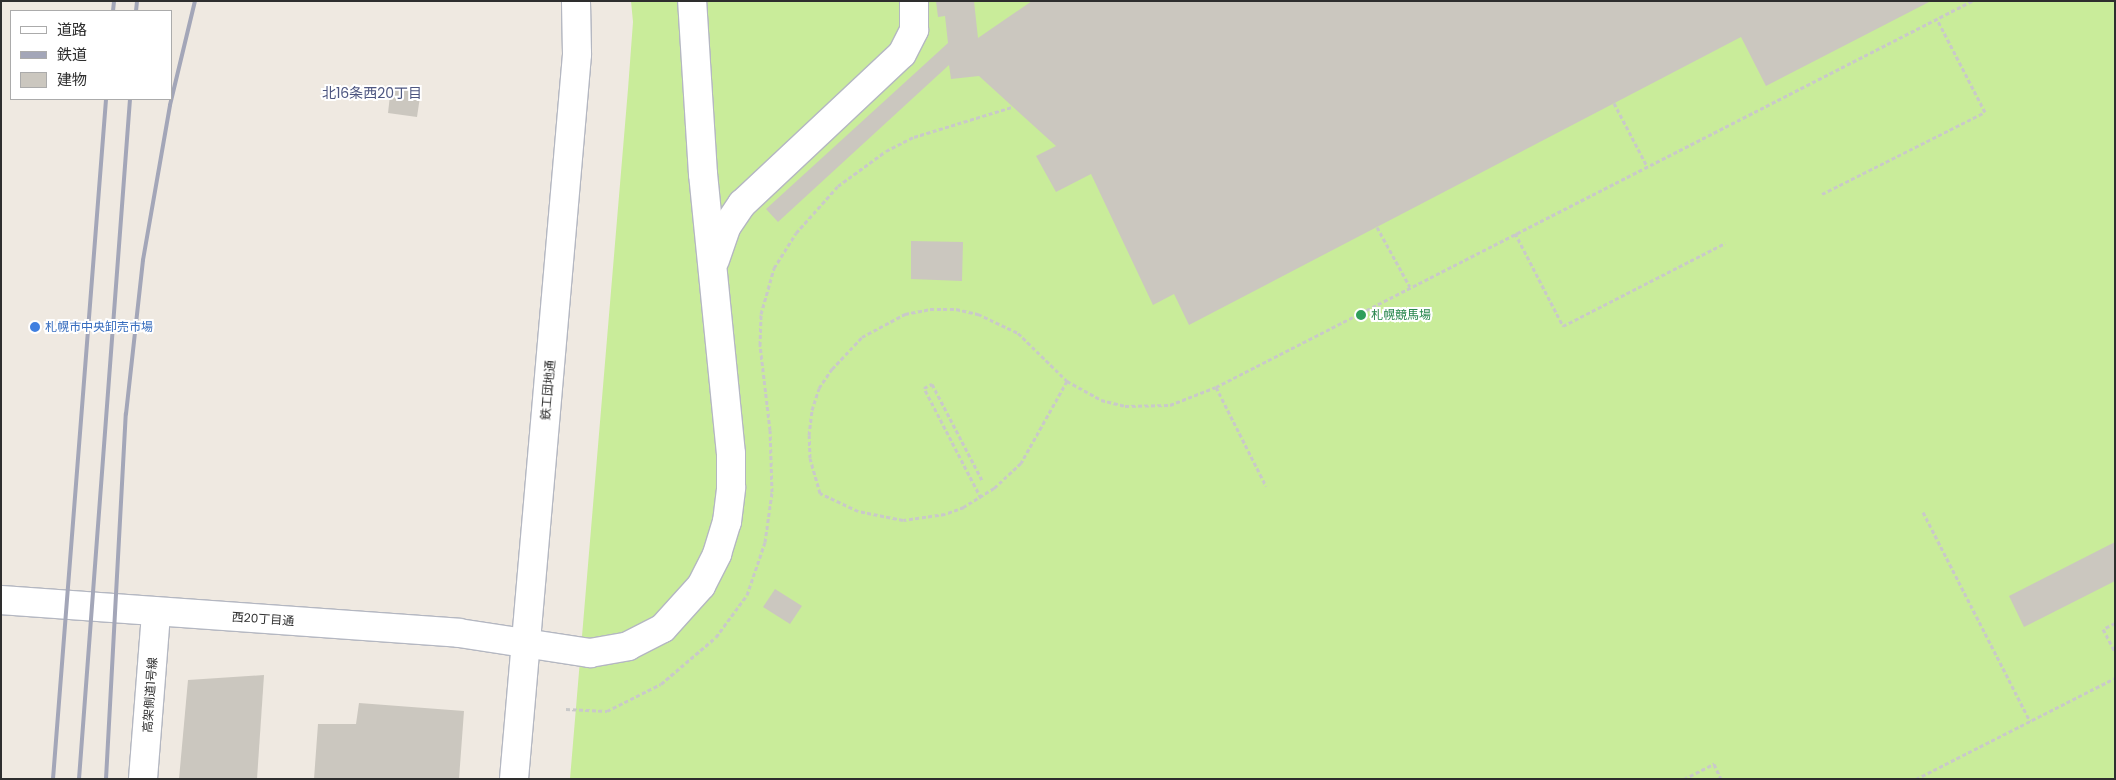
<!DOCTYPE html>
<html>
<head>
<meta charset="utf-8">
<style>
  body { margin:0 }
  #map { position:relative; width:2116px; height:780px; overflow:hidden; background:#efe9e1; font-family:Poppins,"Noto Sans JP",sans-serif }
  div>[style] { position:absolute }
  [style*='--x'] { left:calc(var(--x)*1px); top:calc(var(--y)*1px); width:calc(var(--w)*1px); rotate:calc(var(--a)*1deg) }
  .pitch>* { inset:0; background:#c9ec9a }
  .building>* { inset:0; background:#cbc7bf }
  .path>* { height:3px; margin-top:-1.5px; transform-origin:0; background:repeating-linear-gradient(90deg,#c9c9c9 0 4px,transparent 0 6.5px) }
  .roads { filter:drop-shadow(1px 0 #b4b7c1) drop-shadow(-1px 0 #b4b7c1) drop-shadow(0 1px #b4b7c1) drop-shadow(0 -1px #b4b7c1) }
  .minor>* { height:28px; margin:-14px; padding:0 14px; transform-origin:14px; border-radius:14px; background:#fff }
  .rail>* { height:4px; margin:-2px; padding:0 2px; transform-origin:2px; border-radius:2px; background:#a3a6b8 }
  .dots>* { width:14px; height:14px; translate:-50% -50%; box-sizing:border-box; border:2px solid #fff; border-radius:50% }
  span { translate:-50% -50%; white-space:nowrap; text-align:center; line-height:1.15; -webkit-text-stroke:4px #fff; paint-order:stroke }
  .leisure-label { font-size:12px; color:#27864d }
  .left { translate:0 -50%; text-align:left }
  .shop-label { font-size:12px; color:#366cbe }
  .street-label { font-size:12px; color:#2e2e2e }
  .neighbourhood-label { font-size:14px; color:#4d5680 }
  .frame { position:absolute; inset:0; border:2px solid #2e2e2e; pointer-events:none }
  .legend { position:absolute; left:10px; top:10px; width:162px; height:90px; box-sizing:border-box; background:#fff; border:1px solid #ababab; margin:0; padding:6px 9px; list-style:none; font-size:15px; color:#2e2e2e }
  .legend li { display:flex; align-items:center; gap:10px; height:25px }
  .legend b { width:25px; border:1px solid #ababab }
</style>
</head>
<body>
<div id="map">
  <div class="pitch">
    <i style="clip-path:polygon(631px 1px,2115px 1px,2115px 779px,570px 779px,628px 89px,633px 22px)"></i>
  </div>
  <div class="building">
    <i style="clip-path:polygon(936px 1px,974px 1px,978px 38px,1032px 1px,1931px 1px,1766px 86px,1741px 37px,1189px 325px,1174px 294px,1153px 305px,1091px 174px,1056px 192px,1036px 156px,1056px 146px,979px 76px,951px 79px,949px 65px,778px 222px,766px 209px,948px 43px,945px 16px,938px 17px)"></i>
    <i style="clip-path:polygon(391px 87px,421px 90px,417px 117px,388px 113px)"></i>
    <i style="clip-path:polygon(911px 241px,963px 242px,962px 281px,911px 279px)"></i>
    <i style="clip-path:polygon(2115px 542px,2115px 581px,2024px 627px,2009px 596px)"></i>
    <i style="clip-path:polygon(775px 589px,802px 606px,790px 624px,763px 607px)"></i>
    <i style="clip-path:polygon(264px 675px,257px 779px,179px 779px,188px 680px)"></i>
    <i style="clip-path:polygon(359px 703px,464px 711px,459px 779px,314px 779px,318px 724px,356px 724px)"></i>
  </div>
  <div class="path">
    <i style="--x:1614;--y:103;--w:71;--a:62.4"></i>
    <i style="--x:1822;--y:194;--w:182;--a:-26.7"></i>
    <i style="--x:1985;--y:112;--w:105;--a:-117.3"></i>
    <i style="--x:1377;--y:227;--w:68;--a:61.2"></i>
    <i style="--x:1515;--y:233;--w:105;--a:62.7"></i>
    <i style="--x:1563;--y:326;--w:182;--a:-27.1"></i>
    <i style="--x:1067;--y:381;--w:94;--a:119.3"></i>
    <i style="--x:1021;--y:463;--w:37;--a:137"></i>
    <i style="--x:994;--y:488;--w:36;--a:148"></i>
    <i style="--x:964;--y:507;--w:20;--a:160"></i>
    <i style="--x:945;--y:514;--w:42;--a:171.9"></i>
    <i style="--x:903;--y:520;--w:46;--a:-168.7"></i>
    <i style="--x:858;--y:511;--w:42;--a:-154.7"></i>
    <i style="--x:820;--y:493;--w:36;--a:-106"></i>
    <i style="--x:810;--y:458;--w:23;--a:-92"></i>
    <i style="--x:809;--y:435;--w:25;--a:-83"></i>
    <i style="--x:812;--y:410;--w:23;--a:-72"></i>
    <i style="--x:819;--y:388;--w:23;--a:-56"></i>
    <i style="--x:832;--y:369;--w:44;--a:-46.8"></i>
    <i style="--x:862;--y:337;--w:49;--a:-28.1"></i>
    <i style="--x:905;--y:314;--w:25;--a:-11"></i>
    <i style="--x:930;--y:309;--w:26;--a:0"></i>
    <i style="--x:956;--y:309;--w:23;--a:13"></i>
    <i style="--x:978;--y:314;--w:44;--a:25.4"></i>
    <i style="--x:1018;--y:333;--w:69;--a:44.4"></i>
    <i style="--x:1067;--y:381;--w:39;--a:29"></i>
    <i style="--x:1101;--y:400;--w:25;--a:14"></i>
    <i style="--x:1125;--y:406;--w:45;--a:-1.3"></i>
    <i style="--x:1170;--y:405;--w:49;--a:-21.4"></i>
    <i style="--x:1216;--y:387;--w:849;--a:-27.05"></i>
    <i style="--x:1216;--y:387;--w:111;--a:63.2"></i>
    <i style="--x:981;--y:498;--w:124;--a:-117.4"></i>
    <i style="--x:924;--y:388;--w:9;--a:-27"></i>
    <i style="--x:932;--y:384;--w:108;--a:62.5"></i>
    <i style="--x:1923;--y:512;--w:235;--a:62.9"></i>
    <i style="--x:2115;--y:623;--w:13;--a:153"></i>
    <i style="--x:2103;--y:629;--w:26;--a:62"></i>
    <i style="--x:566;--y:709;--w:41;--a:2.8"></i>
    <i style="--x:607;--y:711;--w:60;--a:-26.6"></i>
    <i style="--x:661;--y:684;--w:72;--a:-40.5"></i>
    <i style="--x:716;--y:637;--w:52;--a:-53.6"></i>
    <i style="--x:747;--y:595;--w:56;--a:-71.2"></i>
    <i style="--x:765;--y:542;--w:50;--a:-82"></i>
    <i style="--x:772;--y:492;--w:62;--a:-91.8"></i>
    <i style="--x:770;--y:430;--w:86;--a:-96.7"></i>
    <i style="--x:760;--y:345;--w:31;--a:-88"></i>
    <i style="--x:761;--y:314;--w:48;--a:-74.2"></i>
    <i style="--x:774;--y:268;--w:41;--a:-57.8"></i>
    <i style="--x:796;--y:233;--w:63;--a:-48.2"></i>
    <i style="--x:838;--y:186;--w:59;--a:-36.1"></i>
    <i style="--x:886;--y:151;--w:31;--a:-27"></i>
    <i style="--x:914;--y:137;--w:102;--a:-17"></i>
    <i style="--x:1684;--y:779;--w:34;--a:-27"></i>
    <i style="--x:1714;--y:764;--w:17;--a:65"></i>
    <i style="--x:1916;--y:779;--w:223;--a:-26.9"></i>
  </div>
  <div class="roads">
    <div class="minor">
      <i style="--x:715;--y:260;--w:36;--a:-71"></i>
      <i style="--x:727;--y:226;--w:27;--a:-56"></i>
      <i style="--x:742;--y:204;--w:219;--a:-43.2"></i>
      <i style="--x:902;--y:54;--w:27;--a:-63"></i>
      <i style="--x:914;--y:30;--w:29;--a:-90"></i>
      <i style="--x:1;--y:600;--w:459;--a:4.1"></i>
      <i style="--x:459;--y:633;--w:133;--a:8.7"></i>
      <i style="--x:590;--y:653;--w:39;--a:-10"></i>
      <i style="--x:628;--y:646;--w:39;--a:-27"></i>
      <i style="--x:663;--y:628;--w:57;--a:-47.9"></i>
      <i style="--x:701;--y:586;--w:36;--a:-63"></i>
      <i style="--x:717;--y:554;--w:34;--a:-73"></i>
      <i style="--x:727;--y:522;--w:35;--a:-83"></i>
      <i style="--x:731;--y:487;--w:33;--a:-90"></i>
      <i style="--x:731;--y:454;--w:281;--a:-95.7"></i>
      <i style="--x:703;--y:174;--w:173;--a:-93.6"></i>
      <i style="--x:143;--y:779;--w:168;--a:-85.5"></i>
      <i style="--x:514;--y:779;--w:728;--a:-85.03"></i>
      <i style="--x:577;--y:54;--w:53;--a:-91.1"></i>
    </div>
  </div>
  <div class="rail">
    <i style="--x:113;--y:11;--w:10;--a:-84"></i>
    <i style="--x:136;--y:11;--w:10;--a:-84"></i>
    <i style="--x:53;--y:779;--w:682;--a:-85.54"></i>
    <i style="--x:79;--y:779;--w:682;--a:-85.71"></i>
    <i style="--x:106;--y:779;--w:366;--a:-86.9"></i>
    <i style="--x:126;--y:414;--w:155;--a:-83.7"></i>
    <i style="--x:143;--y:260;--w:157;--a:-80.1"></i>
    <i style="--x:170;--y:105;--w:107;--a:-76.5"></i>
  </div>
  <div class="dots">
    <i style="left:1361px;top:315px;background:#2e9e5b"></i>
    <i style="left:35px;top:327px;background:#3f7fe0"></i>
  </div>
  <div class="leisure-label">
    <span class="left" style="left:1371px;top:315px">札幌競馬場</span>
  </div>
  <div class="shop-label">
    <span class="left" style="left:45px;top:327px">札幌市中央卸売市場</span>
  </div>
  <div class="street-label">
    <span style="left:548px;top:390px;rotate:-85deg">鉄工団地通</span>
    <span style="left:263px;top:619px;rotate:4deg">西20丁目通</span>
    <span style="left:150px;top:695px;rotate:-86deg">高架側道1号線</span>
  </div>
  <div class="neighbourhood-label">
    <span style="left:372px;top:93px">北16条西20丁目</span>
  </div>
  <div class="frame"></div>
  <ul class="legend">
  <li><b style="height:6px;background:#fff"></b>道路</li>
  <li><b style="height:6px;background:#a3a6b8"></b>鉄道</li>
  <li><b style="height:14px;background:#cbc7bf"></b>建物</li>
  </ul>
</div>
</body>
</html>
